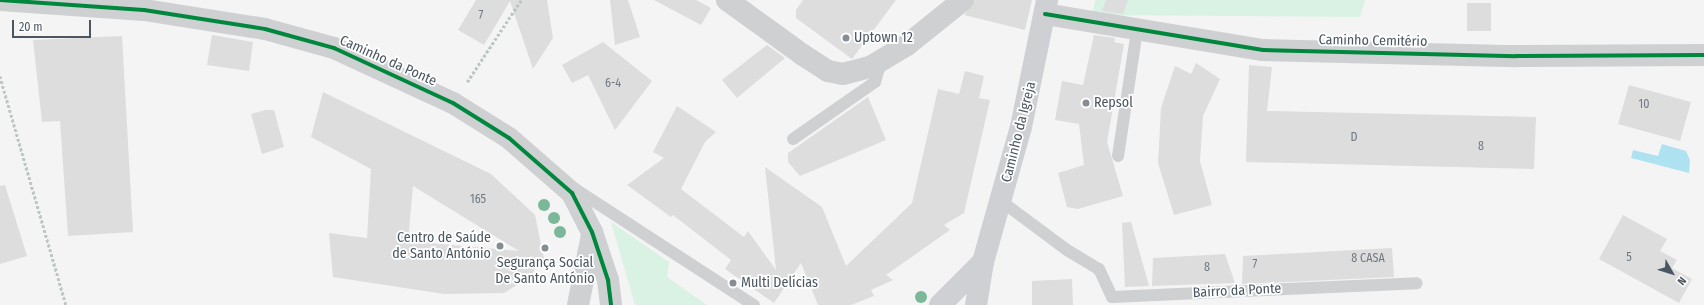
<!DOCTYPE html>
<html>
<head>
<meta charset="utf-8">
<style>
  body { margin:0 }
  #map { position:relative; width:1704px; height:305px; overflow:hidden; background:#f4f4f4; font-family:"Fira Sans Condensed",sans-serif }
  div>[style] { position:absolute }
  [style*='--x'] { left:calc(var(--x)*1px); top:calc(var(--y)*1px); width:calc(var(--w)*1px); rotate:calc(var(--a)*1deg) }
  .green>* { inset:0; background:#d9f2e3 }
  .water>* { inset:0; background:#aee2f0 }
  .building>* { inset:0; background:#ddddde }
  .path>* { height:2.5px; margin-top:-1.25px; transform-origin:0; background:repeating-linear-gradient(90deg,#bcc7c4 0 3px,transparent 0 5px) }
  .lane>* { height:12px; margin:-6px; padding:0 6px; transform-origin:6px; border-radius:6px; background:#ced0d2 }
  .street>* { height:22px; margin:-11px; padding:0 11px; transform-origin:11px; border-radius:11px; background:#ced0d2 }
  .secondary>* { height:22px; margin:-11px; padding:0 11px; transform-origin:11px; border-radius:11px; background:#ced0d4 }
  .cycleway>* { height:4px; margin:-2px; padding:0 2px; transform-origin:2px; border-radius:2px; background:#00873e }
  .trees>* { width:12px; height:12px; margin:-6px; border-radius:50%; background:#7ab899 }
  .dots>* { width:11px; height:11px; translate:-50% -50%; box-sizing:border-box; border:2px solid #fff; border-radius:50% }
  span { translate:-50% -50%; white-space:nowrap; text-align:center; line-height:1.15; -webkit-text-stroke:3.5px #fff; paint-order:stroke }
  .number-label { font-size:12px; color:#707881 }
  .number-label span { -webkit-text-stroke-width:0 }
  .poi-label { font-size:14px; color:#4a5661 }
  .left { translate:0 -50%; text-align:left }
  .right { translate:-100% -50%; text-align:right }
  .street-label { font-size:14px; color:#4a5661 }
  .north { position:absolute; left:1652px; top:253px; width:40px; height:40px; -webkit-text-stroke:3px #fff; paint-order:stroke; rotate:129deg; font-size:11px; font-weight:700; line-height:16px; text-align:center; color:#4a5661 }
  .north::after { content:''; display:block; margin:auto; width:14px; height:18px; background:#4a5661; clip-path:polygon(50% 0,100% 100%,50% 72%,0 100%) }
  .scale { position:absolute; left:12px; top:20px; width:79px; height:18px; box-sizing:border-box; border:2px solid #4a5661; border-top:0; padding-left:5px; font-size:12px; line-height:14px; white-space:nowrap; color:#4a5661; -webkit-text-stroke:3px #fff; paint-order:stroke }
</style>
</head>
<body>
<div id="map">
  <div class="green">
    <i style="clip-path:polygon(1095px 0,1365px 0,1360px 17px,1093px 15px)"></i>
    <i style="clip-path:polygon(611px 222px,669px 262px,667px 277px,707px 305px,635px 305px)"></i>
  </div>
  <div class="water">
    <i style="clip-path:polygon(1662px 144px,1686px 151px,1690px 160px,1689px 173px,1631px 158px,1633px 150px,1658px 156px)"></i>
  </div>
  <div class="building">
    <i style="clip-path:polygon(476px 0,547px 0,553px 38px,533px 69px,510px 1px,484px 45px,458px 30px)"></i>
    <i style="clip-path:polygon(610px 0,628px 0,640px 37px,615px 45px)"></i>
    <i style="clip-path:polygon(654px 0,696px 0,711px 8px,701px 25px)"></i>
    <i style="clip-path:polygon(803px 0,896px 0,852px 59px,796px 18px,796px 10px)"></i>
    <i style="clip-path:polygon(975px 0,1032px 0,1025px 30px,964px 15px)"></i>
    <i style="clip-path:polygon(1106px 0,1128px 0,1123px 14px,1102px 11px)"></i>
    <i style="clip-path:polygon(1467px 3px,1491px 3px,1491px 31px,1467px 31px)"></i>
    <i style="clip-path:polygon(212px 35px,253px 42px,249px 71px,207px 65px)"></i>
    <i style="clip-path:polygon(1094px 35px,1115px 38px,1114px 42px,1124px 44px,1107px 142px,1123px 196px,1078px 209px,1067px 207px,1058px 173px,1084px 165px,1079px 124px,1055px 120px,1062px 81px,1083px 85px)"></i>
    <i style="clip-path:polygon(122px 36px,133px 232px,68px 236px,60px 121px,42px 122px,33px 40px)"></i>
    <i style="clip-path:polygon(603px 42px,652px 81px,615px 130px,588px 75px,572px 83px,562px 65px)"></i>
    <i style="clip-path:polygon(767px 45px,785px 58px,737px 98px,722px 80px)"></i>
    <i style="clip-path:polygon(1196px 63px,1220px 79px,1203px 116px,1200px 161px,1212px 205px,1174px 215px,1158px 163px,1161px 108px,1175px 66px,1191px 74px)"></i>
    <i style="clip-path:polygon(1249px 65px,1272px 67px,1267px 111px,1536px 117px,1534px 169px,1246px 162px)"></i>
    <i style="clip-path:polygon(965px 71px,984px 76px,979px 98px,990px 100px,964px 213px,944px 225px,950px 230px,886px 275px,893px 280px,871px 290px,874px 296px,851px 305px,818px 305px,801px 263px,774px 303px,725px 269px,731px 260px,673px 215px,671px 217px,627px 185px,664px 158px,653px 152px,677px 106px,716px 132px,705px 142px,681px 189px,744px 237px,748px 231px,776px 270px,765px 167px,822px 207px,846px 266px,912px 203px,938px 89px,959px 94px)"></i>
    <i style="clip-path:polygon(1629px 85px,1691px 102px,1680px 141px,1618px 124px)"></i>
    <i style="clip-path:polygon(evenodd,323px 92px,491px 174px,535px 215px,546px 268px,537px 263px,532px 276px,504px 293px,444px 294px,333px 277px,329px 233px,367px 238px,371px 169px,311px 137px,323px 92px,413px 186px,519px 251px,408px 241px,413px 186px)"></i>
    <i style="clip-path:polygon(868px 97px,886px 140px,800px 176px,788px 162px,788px 153px)"></i>
    <i style="clip-path:polygon(265px 110px,274px 110px,284px 147px,262px 154px,251px 114px)"></i>
    <i style="clip-path:polygon(5px 185px,27px 256px,0 264px,0 186px)"></i>
    <i style="clip-path:polygon(1623px 215px,1667px 239px,1660px 251px,1677px 260px,1672px 268px,1692px 279px,1679px 303px,1599px 259px)"></i>
    <i style="clip-path:polygon(1131px 222px,1149px 286px,1125px 287px,1122px 223px)"></i>
    <i style="clip-path:polygon(1392px 248px,1394px 277px,1242px 284px,1243px 256px)"></i>
    <i style="clip-path:polygon(1225px 254px,1235px 283px,1152px 286px,1153px 258px)"></i>
    <i style="clip-path:polygon(1072px 279px,1073px 305px,1032px 305px,1032px 281px)"></i>
  </div>
  <div class="path">
    <i style="--x:0;--y:76;--w:238;--a:73.9"></i>
    <i style="--x:467;--y:82;--w:98;--a:-56.6"></i>
  </div>
  <div class="lane">
    <i style="--x:793;--y:139;--w:100;--a:-34.8"></i>
    <i style="--x:875;--y:82;--w:22;--a:-74"></i>
    <i style="--x:1118;--y:156;--w:126;--a:-81.4"></i>
    <i style="--x:572;--y:187;--w:217;--a:33"></i>
    <i style="--x:1001;--y:201;--w:82;--a:36.6"></i>
    <i style="--x:1067;--y:250;--w:37;--a:31"></i>
    <i style="--x:1099;--y:269;--w:31;--a:65"></i>
    <i style="--x:1112;--y:297;--w:305;--a:-2.6"></i>
  </div>
  <div class="street">
    <i style="--x:0;--y:0;--w:144;--a:4"></i>
    <i style="--x:144;--y:10;--w:122;--a:8.9"></i>
    <i style="--x:265;--y:29;--w:72;--a:15.4"></i>
    <i style="--x:334;--y:48;--w:131;--a:24.8"></i>
    <i style="--x:453;--y:103;--w:66;--a:32"></i>
    <i style="--x:509;--y:138;--w:84;--a:41.1"></i>
    <i style="--x:572;--y:193;--w:44;--a:62.9"></i>
    <i style="--x:592;--y:232;--w:51;--a:71.6"></i>
    <i style="--x:608;--y:280;--w:25;--a:83"></i>
    <i style="--x:727;--y:0;--w:94;--a:35.9"></i>
    <i style="--x:803;--y:55;--w:30;--a:33"></i>
    <i style="--x:828;--y:71;--w:15;--a:11"></i>
    <i style="--x:843;--y:74;--w:28;--a:-15"></i>
    <i style="--x:870;--y:67;--w:43;--a:-30.7"></i>
    <i style="--x:907;--y:45;--w:72;--a:-38.8"></i>
    <i style="--x:1045;--y:14;--w:221;--a:9.4"></i>
    <i style="--x:1263;--y:50;--w:253;--a:1.4"></i>
    <i style="--x:1516;--y:56;--w:188;--a:-0.3"></i>
    <i style="--x:578;--y:305;--w:71;--a:-78.7"></i>
  </div>
  <div class="secondary">
    <i style="--x:940;--y:305;--w:61;--a:-45"></i>
    <i style="--x:976;--y:305;--w:44;--a:-80.8"></i>
    <i style="--x:983;--y:262;--w:140;--a:-74.3"></i>
    <i style="--x:1021;--y:127;--w:130;--a:-78.4"></i>
  </div>
  <div class="cycleway">
    <i style="--x:0;--y:0;--w:144;--a:4"></i>
    <i style="--x:144;--y:10;--w:122;--a:8.9"></i>
    <i style="--x:265;--y:29;--w:72;--a:15.4"></i>
    <i style="--x:334;--y:48;--w:131;--a:24.8"></i>
    <i style="--x:453;--y:103;--w:66;--a:32"></i>
    <i style="--x:509;--y:138;--w:84;--a:41.1"></i>
    <i style="--x:572;--y:193;--w:44;--a:62.9"></i>
    <i style="--x:592;--y:232;--w:51;--a:71.6"></i>
    <i style="--x:608;--y:280;--w:25;--a:83"></i>
    <i style="--x:1045;--y:14;--w:221;--a:9.4"></i>
    <i style="--x:1263;--y:50;--w:253;--a:1.4"></i>
    <i style="--x:1516;--y:56;--w:188;--a:-0.3"></i>
  </div>
  <div class="trees">
    <i style="left:544px;top:205px"></i>
    <i style="left:554px;top:218px"></i>
    <i style="left:560px;top:232px"></i>
    <i style="left:921px;top:297px"></i>
  </div>
  <div class="dots">
    <i style="left:846px;top:38px;background:#868d94"></i>
    <i style="left:1086px;top:103px;background:#868d94"></i>
    <i style="left:500px;top:246px;background:#868d94"></i>
    <i style="left:545px;top:248px;background:#868d94"></i>
    <i style="left:733px;top:283px;background:#868d94"></i>
  </div>
  <div class="number-label">
    <span style="left:481px;top:16px">7</span>
    <span style="left:613px;top:84px">6-4</span>
    <span style="left:1644px;top:105px">10</span>
    <span style="left:1354px;top:138px">D</span>
    <span style="left:1481px;top:147px">8</span>
    <span style="left:478px;top:200px">165</span>
    <span style="left:1629px;top:258px">5</span>
    <span style="left:1368px;top:259px">8 CASA</span>
    <span style="left:1255px;top:265px">7</span>
    <span style="left:1207px;top:268px">8</span>
  </div>
  <div class="poi-label">
    <span class="left" style="left:854px;top:38px">Uptown 12</span>
    <span class="left" style="left:1094px;top:103px">Repsol</span>
    <span class="right" style="left:491px;top:246px">Centro de Saúde<br>de Santo António</span>
    <span style="left:545px;top:271px">Segurança Social<br>De Santo António</span>
    <span class="left" style="left:741px;top:283px">Multi Delícias</span>
  </div>
  <div class="street-label">
    <span style="left:1373px;top:41px;rotate:1deg">Caminho Cemitério</span>
    <span style="left:388px;top:61px;rotate:24deg">Caminho da Ponte</span>
    <span style="left:1019px;top:132px;rotate:-76deg">Caminho da Igreja</span>
    <span style="left:1237px;top:291px;rotate:-3deg">Bairro da Ponte</span>
  </div>
  <div class="north">N</div>
  <div class="scale">20 m</div>
</div>
</body>
</html>
